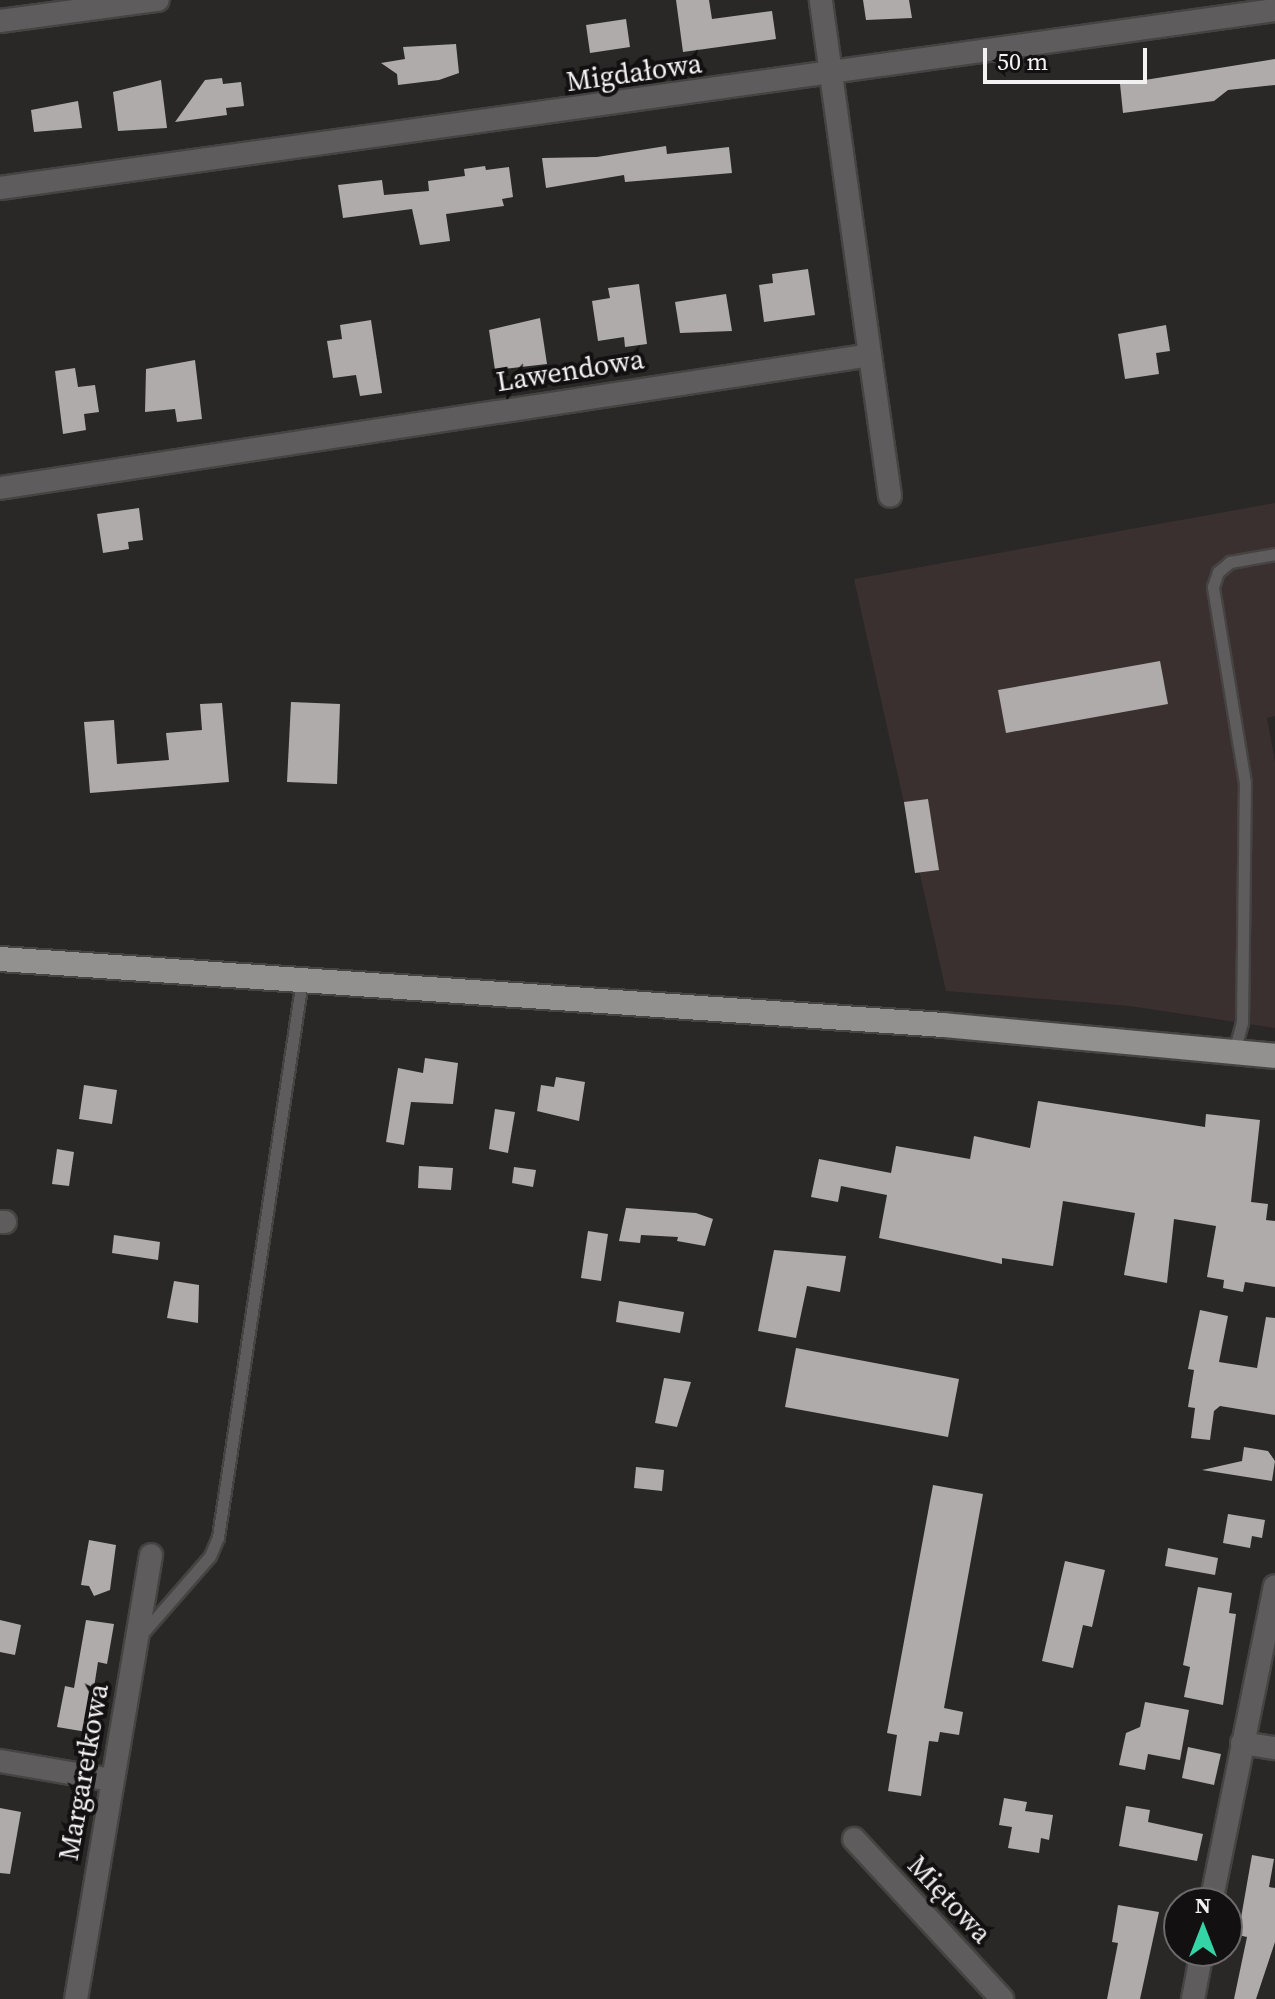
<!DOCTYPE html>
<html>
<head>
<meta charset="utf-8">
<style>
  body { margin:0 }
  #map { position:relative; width:1275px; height:1999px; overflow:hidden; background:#2a2727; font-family:"Source Serif 4",serif }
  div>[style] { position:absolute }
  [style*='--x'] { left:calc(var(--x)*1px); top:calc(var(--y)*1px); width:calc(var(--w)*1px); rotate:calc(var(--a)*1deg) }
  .built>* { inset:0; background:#3a3030 }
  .building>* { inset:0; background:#afabab }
  .roads { filter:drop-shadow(2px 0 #464343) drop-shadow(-2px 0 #464343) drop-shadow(0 2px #464343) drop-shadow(0 -2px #464343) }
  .lane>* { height:11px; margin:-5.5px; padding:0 5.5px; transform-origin:5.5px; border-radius:5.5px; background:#5e5c5c }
  .street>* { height:22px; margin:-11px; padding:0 11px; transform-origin:11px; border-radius:11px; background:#5e5c5c }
  .primary>* { height:24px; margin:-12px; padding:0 12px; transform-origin:12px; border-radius:12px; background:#939090 }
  span { translate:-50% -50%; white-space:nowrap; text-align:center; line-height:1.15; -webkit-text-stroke:8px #121010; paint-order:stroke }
  .street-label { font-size:28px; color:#f3f1f1 }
  .north { position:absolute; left:1163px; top:1887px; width:80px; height:80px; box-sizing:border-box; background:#121010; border:2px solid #6c6a6a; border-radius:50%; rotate:0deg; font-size:22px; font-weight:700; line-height:32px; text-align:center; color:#f3f1f1 }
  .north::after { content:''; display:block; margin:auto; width:28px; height:36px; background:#35d4a7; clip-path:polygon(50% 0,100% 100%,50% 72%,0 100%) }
  .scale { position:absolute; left:983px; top:48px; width:164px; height:36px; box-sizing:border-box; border:4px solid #f3f1f1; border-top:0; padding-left:10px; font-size:24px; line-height:28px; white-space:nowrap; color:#f3f1f1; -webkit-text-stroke:6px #121010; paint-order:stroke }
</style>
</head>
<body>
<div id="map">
  <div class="built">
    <i style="clip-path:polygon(1275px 503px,1275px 716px,1267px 718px,1275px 761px,1275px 1028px,1130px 1006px,946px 991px,854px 579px)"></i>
  </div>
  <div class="building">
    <i style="clip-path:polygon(676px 0,709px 0,712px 19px,772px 11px,776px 39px,683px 52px)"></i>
    <i style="clip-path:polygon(863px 0,909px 0,912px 18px,866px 20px)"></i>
    <i style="clip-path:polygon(626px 19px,630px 47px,590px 53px,586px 25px)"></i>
    <i style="clip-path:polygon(456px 44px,459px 73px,439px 80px,398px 85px,397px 74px,381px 63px,405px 59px,403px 47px)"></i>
    <i style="clip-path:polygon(1275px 59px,1275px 85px,1228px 90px,1214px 101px,1123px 113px,1120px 84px)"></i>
    <i style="clip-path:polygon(222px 78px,223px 84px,241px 82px,244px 106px,226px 108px,227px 115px,175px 122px,205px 80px)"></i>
    <i style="clip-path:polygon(161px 80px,167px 128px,118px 131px,113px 92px)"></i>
    <i style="clip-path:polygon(78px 101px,82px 128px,34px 132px,31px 110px)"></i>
    <i style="clip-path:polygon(666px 146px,667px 154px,729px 147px,732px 173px,625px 182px,624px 175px,546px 188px,542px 158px,597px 157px)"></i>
    <i style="clip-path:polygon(485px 166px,486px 170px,509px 167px,513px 197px,502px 199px,504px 206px,446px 214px,450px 241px,420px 245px,412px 209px,343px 218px,338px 185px,382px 180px,384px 195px,429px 191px,428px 181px,465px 176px,464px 169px)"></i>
    <i style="clip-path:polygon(808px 269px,815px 315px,764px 322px,759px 285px,773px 283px,772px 274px)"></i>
    <i style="clip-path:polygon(639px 284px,647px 344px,625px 347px,624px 337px,598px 341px,592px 301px,610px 298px,608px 288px)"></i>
    <i style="clip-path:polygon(726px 294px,732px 331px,680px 333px,675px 302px)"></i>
    <i style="clip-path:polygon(540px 318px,547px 364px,495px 370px,489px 330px)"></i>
    <i style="clip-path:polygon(371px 320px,382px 393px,360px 396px,356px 375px,333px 378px,327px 341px,342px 339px,340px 325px)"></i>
    <i style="clip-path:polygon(1166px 325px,1170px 351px,1156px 353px,1159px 374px,1125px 379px,1118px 334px)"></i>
    <i style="clip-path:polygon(195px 360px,202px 419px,177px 422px,175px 409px,145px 412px,146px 369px)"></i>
    <i style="clip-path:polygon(75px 368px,78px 387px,95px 385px,99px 412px,84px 414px,86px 430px,63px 434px,55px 371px)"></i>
    <i style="clip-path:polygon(139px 508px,143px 540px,128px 542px,129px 549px,103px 553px,97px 514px)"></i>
    <i style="clip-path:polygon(1160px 661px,1168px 704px,1006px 733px,998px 690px)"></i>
    <i style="clip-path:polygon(291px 702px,340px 704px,337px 784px,287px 782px)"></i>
    <i style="clip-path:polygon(222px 703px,229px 782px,90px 793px,84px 722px,114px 720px,117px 764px,169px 760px,166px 733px,202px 730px,200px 704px)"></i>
    <i style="clip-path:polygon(928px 799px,939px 870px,915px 873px,904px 802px)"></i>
    <i style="clip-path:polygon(425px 1058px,458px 1063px,453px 1104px,411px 1102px,404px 1145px,386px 1142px,398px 1068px,423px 1073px)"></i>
    <i style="clip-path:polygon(556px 1077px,585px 1082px,579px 1121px,537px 1111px,541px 1085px,554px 1087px)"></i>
    <i style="clip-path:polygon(84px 1085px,117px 1090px,112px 1124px,79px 1119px)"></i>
    <i style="clip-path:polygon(1038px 1101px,1205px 1127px,1206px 1114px,1260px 1120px,1251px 1202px,1268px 1204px,1266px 1220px,1275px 1221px,1275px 1287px,1245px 1282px,1243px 1292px,1223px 1288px,1224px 1280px,1207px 1277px,1216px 1226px,1174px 1219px,1167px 1283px,1124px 1275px,1135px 1213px,1063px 1201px,1053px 1266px,1002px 1258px,1002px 1264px,879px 1238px,887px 1195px,841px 1186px,838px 1202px,811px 1197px,819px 1159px,891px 1173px,896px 1146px,970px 1159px,974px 1136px,1030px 1148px)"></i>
    <i style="clip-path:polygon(495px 1109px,515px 1112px,508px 1153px,489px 1149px)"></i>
    <i style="clip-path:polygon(57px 1149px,74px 1152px,69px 1186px,52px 1184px)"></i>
    <i style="clip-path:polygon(419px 1166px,453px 1168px,451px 1190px,418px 1188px)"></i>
    <i style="clip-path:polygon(514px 1167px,536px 1170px,533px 1187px,512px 1183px)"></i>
    <i style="clip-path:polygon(626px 1208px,696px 1213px,713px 1219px,705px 1246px,677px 1241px,678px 1237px,641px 1235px,640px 1243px,619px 1241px)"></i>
    <i style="clip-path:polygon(588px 1231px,608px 1234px,601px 1281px,581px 1278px)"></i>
    <i style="clip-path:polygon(114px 1235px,160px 1242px,158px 1260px,112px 1253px)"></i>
    <i style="clip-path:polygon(774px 1250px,846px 1256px,840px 1292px,807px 1286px,796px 1338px,758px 1331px)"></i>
    <i style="clip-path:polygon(174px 1281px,199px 1285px,198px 1323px,167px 1318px)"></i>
    <i style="clip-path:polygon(619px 1301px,684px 1312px,680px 1333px,616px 1322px)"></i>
    <i style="clip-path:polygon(1200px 1310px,1228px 1316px,1219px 1362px,1257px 1368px,1266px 1317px,1275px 1318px,1275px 1415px,1220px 1406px,1214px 1411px,1210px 1440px,1191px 1438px,1195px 1408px,1188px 1407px,1194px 1370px,1188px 1369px)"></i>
    <i style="clip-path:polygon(796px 1348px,959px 1379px,948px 1437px,785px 1407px)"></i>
    <i style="clip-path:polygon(664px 1378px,691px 1382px,677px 1427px,655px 1423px)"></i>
    <i style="clip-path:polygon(1244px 1447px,1268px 1451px,1275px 1461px,1272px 1481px,1202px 1470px,1242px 1461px)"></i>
    <i style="clip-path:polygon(636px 1467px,664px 1470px,662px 1491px,634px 1488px)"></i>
    <i style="clip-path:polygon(933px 1485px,983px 1494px,944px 1708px,963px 1712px,959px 1735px,940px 1732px,938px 1742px,929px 1741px,921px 1796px,888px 1791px,897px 1735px,887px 1733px)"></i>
    <i style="clip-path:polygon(1228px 1514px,1265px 1520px,1262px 1538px,1252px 1536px,1250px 1548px,1223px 1543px)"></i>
    <i style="clip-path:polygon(89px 1540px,116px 1545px,110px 1590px,94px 1596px,89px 1586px,81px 1585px)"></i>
    <i style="clip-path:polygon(1168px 1548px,1218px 1558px,1215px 1575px,1165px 1566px)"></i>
    <i style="clip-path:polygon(1065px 1561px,1105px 1570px,1092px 1627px,1083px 1625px,1073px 1668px,1042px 1661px)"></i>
    <i style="clip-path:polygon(1198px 1587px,1232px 1593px,1229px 1613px,1236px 1614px,1223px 1705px,1184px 1697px,1190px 1667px,1183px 1665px)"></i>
    <i style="clip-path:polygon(0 1620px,21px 1625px,15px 1655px,0 1652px)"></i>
    <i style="clip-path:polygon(86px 1620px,114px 1624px,107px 1664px,98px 1662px,87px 1732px,57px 1727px,65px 1686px,74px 1688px)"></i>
    <i style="clip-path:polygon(1145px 1702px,1189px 1710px,1180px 1760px,1148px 1754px,1145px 1770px,1119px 1765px,1126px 1733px,1140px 1727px)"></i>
    <i style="clip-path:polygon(1188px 1747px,1221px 1754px,1214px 1785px,1182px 1778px)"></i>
    <i style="clip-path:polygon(1004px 1798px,1027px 1802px,1025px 1811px,1053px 1815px,1049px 1840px,1041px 1838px,1039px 1853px,1008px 1848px,1012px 1827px,999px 1825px)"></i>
    <i style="clip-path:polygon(1126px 1806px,1150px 1810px,1148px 1822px,1203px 1834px,1197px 1861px,1119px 1846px)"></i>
    <i style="clip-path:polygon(0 1808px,21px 1812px,10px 1874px,0 1873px)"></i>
    <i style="clip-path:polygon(1252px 1855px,1274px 1859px,1269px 1887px,1275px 1888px,1275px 1942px,1256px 1999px,1234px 1999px,1247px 1937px,1238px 1935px)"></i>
    <i style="clip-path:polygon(1118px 1905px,1159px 1912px,1140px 1999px,1107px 1999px,1118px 1943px,1112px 1942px)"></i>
  </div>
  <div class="roads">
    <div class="lane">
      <i style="--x:1234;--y:1052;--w:30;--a:-75"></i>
      <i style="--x:1242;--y:1023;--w:240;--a:-89.3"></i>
      <i style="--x:1245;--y:783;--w:199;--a:-99.3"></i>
      <i style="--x:1213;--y:587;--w:16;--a:-72"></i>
      <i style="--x:1218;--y:572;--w:16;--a:-40"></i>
      <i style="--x:1230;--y:562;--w:46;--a:-10.1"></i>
      <i style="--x:142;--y:1634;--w:103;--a:-48.9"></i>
      <i style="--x:210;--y:1556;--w:21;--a:-67"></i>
      <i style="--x:218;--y:1537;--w:563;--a:-81.42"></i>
    </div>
    <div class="street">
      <i style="--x:0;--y:21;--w:159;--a:-7.6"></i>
      <i style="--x:0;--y:188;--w:1287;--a:-7.95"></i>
      <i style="--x:870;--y:355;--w:142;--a:81.9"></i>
      <i style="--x:0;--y:488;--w:880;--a:-8.69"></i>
      <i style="--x:870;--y:355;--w:358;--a:-97.9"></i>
      <i style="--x:0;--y:1222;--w:5;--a:0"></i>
      <i style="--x:1242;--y:1743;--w:33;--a:9"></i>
      <i style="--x:0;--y:1761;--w:113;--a:9.7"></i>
      <i style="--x:854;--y:1839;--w:218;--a:47.2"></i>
      <i style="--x:1211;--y:1903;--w:323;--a:-78.6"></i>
      <i style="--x:76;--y:1999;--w:450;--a:-80.4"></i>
      <i style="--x:1193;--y:1999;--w:49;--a:-79.4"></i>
    </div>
    <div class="primary">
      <i style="--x:0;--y:959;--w:945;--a:4"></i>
      <i style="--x:943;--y:1025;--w:333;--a:5.3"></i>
    </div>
  </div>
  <div class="street-label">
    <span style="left:634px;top:72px;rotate:-8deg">Migdałowa</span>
    <span style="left:570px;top:370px;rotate:-9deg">Lawendowa</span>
    <span style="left:83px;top:1772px;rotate:-80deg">Margaretkowa</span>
    <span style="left:950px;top:1899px;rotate:47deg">Miętowa</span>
  </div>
  <div class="north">N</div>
  <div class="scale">50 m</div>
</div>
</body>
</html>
